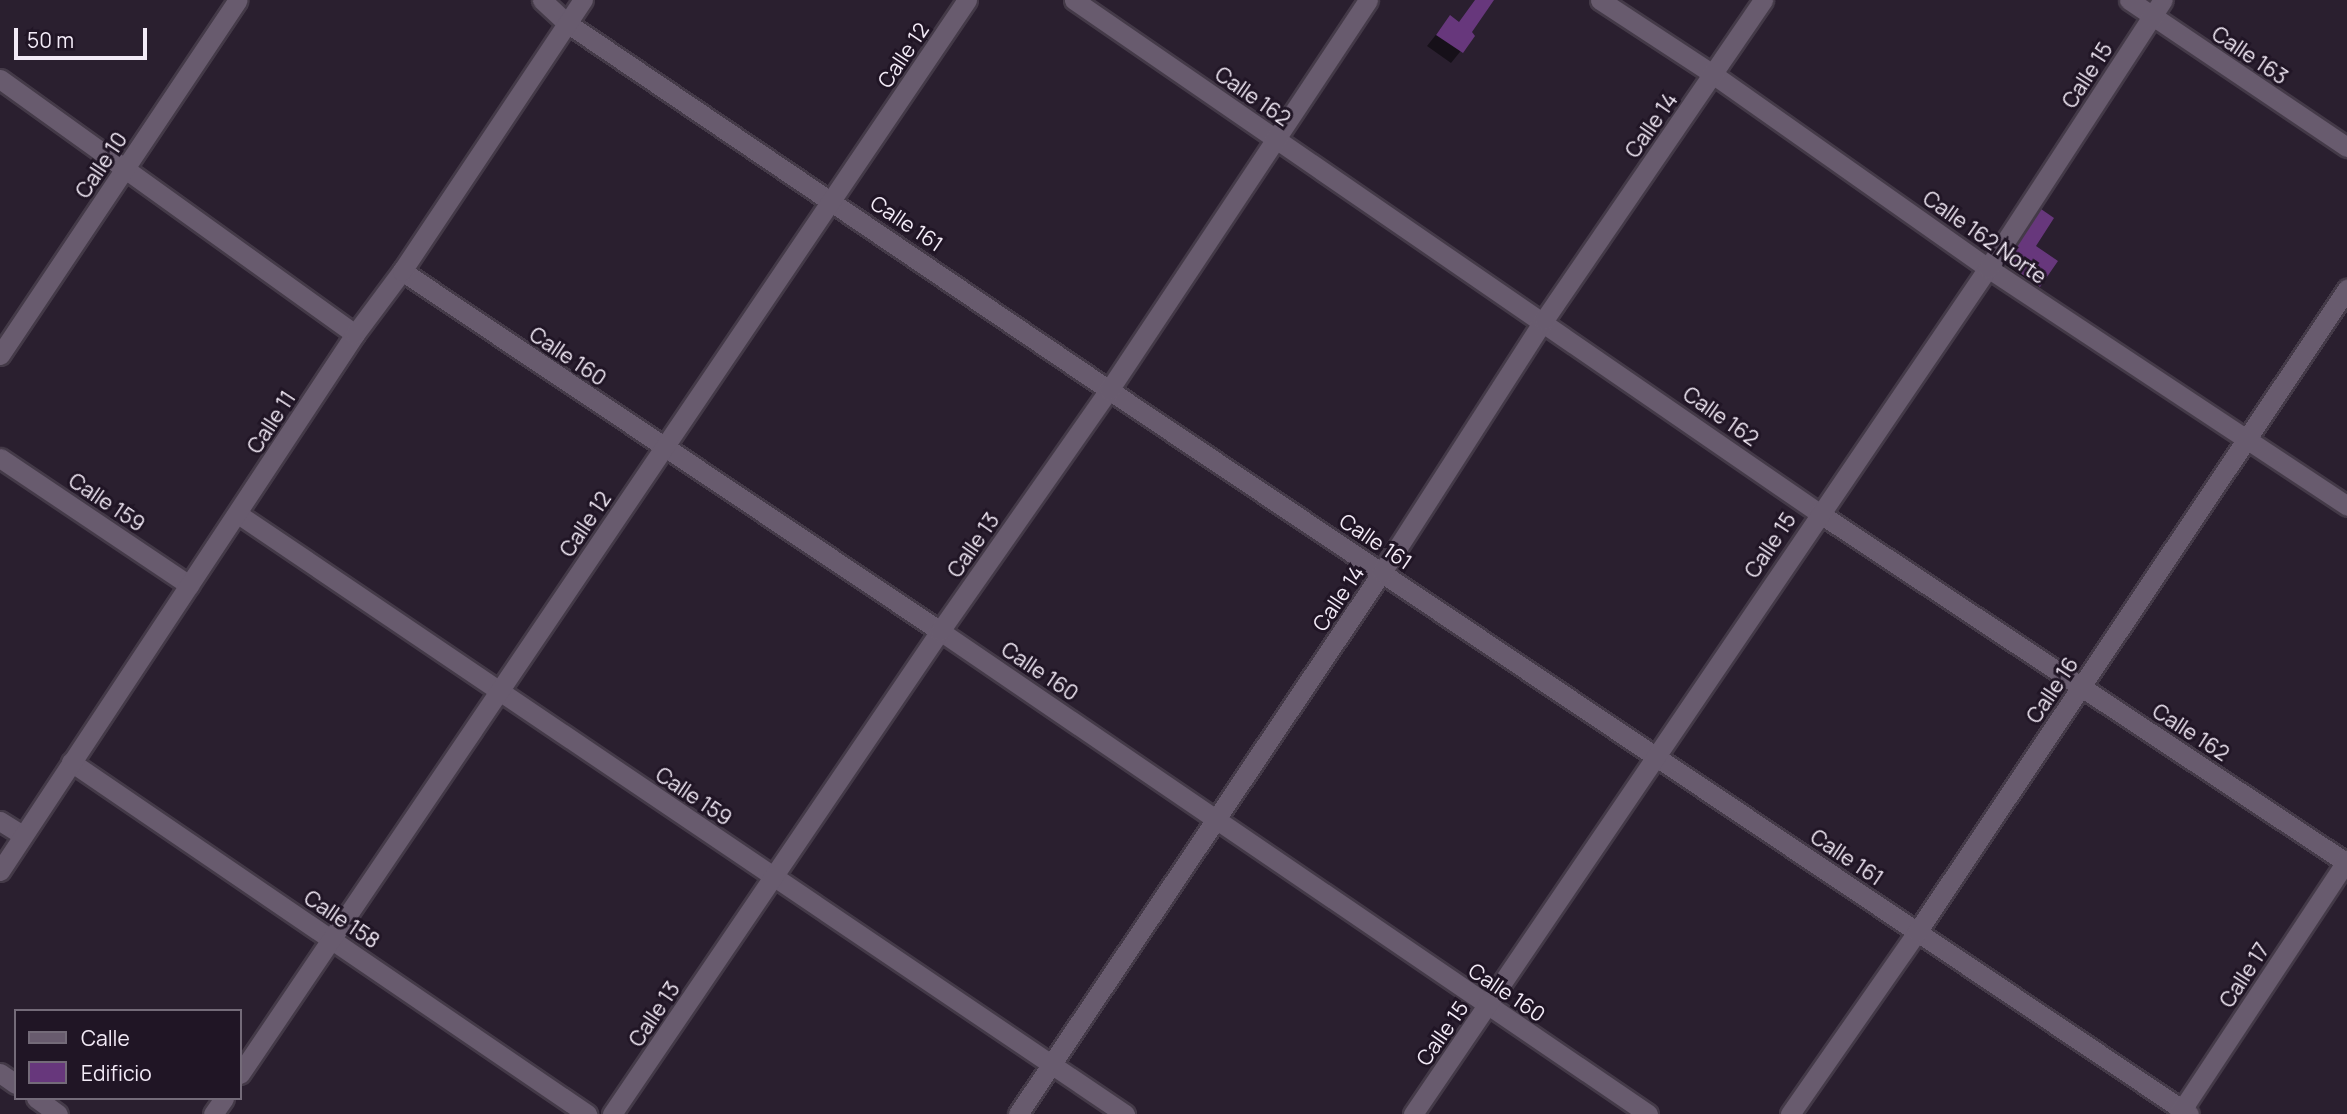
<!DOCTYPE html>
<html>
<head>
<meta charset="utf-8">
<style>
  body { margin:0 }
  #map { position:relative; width:2347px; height:1114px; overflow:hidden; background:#2a1f2f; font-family:Manrope,sans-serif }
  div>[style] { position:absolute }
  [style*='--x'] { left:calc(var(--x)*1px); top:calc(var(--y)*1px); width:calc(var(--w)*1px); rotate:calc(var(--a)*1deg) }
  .shadow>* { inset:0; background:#0007 }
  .building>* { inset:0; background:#67377c }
  .roads { filter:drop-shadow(2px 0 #443a48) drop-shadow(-2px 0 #443a48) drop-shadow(0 2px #443a48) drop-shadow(0 -2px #443a48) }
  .minor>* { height:19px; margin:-9.5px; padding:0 9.5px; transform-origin:9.5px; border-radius:9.5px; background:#685b6e }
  span { translate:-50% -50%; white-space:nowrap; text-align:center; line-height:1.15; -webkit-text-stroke:6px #201525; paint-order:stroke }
  .street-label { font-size:21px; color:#f3ebf7 }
  .legend { position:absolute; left:14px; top:1009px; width:228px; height:91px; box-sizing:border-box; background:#201525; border:2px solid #746b79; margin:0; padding:9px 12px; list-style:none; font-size:21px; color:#f3ebf7 }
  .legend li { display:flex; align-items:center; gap:14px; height:35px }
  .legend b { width:35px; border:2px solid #746b79 }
  .scale { position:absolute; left:14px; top:28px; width:133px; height:32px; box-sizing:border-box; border:4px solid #f3ebf7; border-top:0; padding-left:9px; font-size:21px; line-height:24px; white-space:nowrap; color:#f3ebf7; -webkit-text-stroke:5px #201525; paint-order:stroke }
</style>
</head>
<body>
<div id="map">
  <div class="shadow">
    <i style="clip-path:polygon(1477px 0,1492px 0,1470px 32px,1473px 36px,1451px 63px,1427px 46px,1450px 17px,1456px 30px)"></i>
    <i style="clip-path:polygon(2041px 211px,2033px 246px,2039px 286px,2032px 293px,2000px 270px)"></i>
  </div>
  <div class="building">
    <i style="clip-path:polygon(1475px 0,1494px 0,1472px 32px,1475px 36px,1463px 53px,1436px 35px,1450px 15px,1459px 22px)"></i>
    <i style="clip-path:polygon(2041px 209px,2054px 218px,2036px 246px,2058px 261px,2040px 287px,2006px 263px)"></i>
  </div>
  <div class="roads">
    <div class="minor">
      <i style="--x:542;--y:0;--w:34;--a:43"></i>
      <i style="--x:567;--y:23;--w:655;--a:34.1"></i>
      <i style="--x:1109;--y:390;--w:1300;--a:33.84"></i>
      <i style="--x:1074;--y:0;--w:905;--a:34.55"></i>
      <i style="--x:1819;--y:513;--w:633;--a:33.54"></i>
      <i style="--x:1600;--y:0;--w:136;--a:33.3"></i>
      <i style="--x:1714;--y:75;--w:335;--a:35.2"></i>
      <i style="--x:1988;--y:268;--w:431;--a:33.5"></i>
      <i style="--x:2129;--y:0;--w:263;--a:34"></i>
      <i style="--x:0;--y:79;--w:437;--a:35.7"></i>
      <i style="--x:402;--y:271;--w:647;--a:33.79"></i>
      <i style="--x:940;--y:631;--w:857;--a:34.3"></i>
      <i style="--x:0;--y:355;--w:427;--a:-56.2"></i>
      <i style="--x:0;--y:458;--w:228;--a:33.9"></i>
      <i style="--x:238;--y:514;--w:1071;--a:34.08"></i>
      <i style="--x:71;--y:762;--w:625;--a:34.3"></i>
      <i style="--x:0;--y:821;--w:26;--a:32"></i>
      <i style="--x:0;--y:871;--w:644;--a:-56.53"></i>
      <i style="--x:355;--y:334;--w:79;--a:-53.3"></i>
      <i style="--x:402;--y:271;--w:326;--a:-56.3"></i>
      <i style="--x:0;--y:1073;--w:19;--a:35"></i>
      <i style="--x:240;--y:1074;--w:1297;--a:-55.91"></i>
      <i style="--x:36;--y:1098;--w:27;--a:36"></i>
      <i style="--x:213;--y:1114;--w:19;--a:-55"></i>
      <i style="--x:612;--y:1114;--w:584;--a:-55.82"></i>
      <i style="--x:940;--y:631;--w:294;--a:-55"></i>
      <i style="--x:1109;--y:390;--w:468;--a:-56.4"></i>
      <i style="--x:1018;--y:1114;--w:653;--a:-56.12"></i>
      <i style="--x:1382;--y:572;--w:300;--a:-57.3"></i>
      <i style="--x:1544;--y:320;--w:388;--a:-55.6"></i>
      <i style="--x:1413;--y:1114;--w:1023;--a:-55.8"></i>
      <i style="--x:1988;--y:268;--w:320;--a:-56.9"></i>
      <i style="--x:1790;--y:1114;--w:222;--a:-55.1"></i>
      <i style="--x:1917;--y:932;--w:774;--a:-56.23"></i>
      <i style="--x:2179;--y:1114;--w:305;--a:-56.5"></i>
    </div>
  </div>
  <div class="street-label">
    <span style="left:903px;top:55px;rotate:-56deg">Calle 12</span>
    <span style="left:2250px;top:55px;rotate:34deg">Calle 163</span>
    <span style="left:2087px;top:75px;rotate:-57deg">Calle 15</span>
    <span style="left:1253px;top:96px;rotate:35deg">Calle 162</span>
    <span style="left:1651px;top:125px;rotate:-55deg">Calle 14</span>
    <span style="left:101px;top:165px;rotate:-56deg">Calle 10</span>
    <span style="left:907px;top:223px;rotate:34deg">Calle 161</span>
    <span style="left:1985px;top:237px;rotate:35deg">Calle 162 Norte</span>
    <span style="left:568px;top:356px;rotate:34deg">Calle 160</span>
    <span style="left:1721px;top:416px;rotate:35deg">Calle 162</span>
    <span style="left:271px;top:422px;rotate:-57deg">Calle 11</span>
    <span style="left:107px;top:502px;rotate:34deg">Calle 159</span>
    <span style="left:585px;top:524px;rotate:-56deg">Calle 12</span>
    <span style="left:1376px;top:541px;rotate:34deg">Calle 161</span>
    <span style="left:973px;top:545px;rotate:-55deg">Calle 13</span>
    <span style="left:1770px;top:545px;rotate:-56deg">Calle 15</span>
    <span style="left:1338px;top:598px;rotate:-56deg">Calle 14</span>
    <span style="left:1040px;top:671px;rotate:34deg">Calle 160</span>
    <span style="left:2052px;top:690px;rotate:-56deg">Calle 16</span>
    <span style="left:2191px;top:732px;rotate:33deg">Calle 162</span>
    <span style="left:694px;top:796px;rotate:34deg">Calle 159</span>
    <span style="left:1847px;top:857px;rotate:34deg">Calle 161</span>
    <span style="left:342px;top:919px;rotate:34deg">Calle 158</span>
    <span style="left:2244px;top:975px;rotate:-57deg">Calle 17</span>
    <span style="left:1507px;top:992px;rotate:34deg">Calle 160</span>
    <span style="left:654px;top:1014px;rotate:-56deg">Calle 13</span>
    <span style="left:1442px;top:1033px;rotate:-55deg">Calle 15</span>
  </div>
  <ul class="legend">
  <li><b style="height:9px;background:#685b6e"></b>Calle</li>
  <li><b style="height:19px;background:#67377c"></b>Edificio</li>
  </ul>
  <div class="scale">50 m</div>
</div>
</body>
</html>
